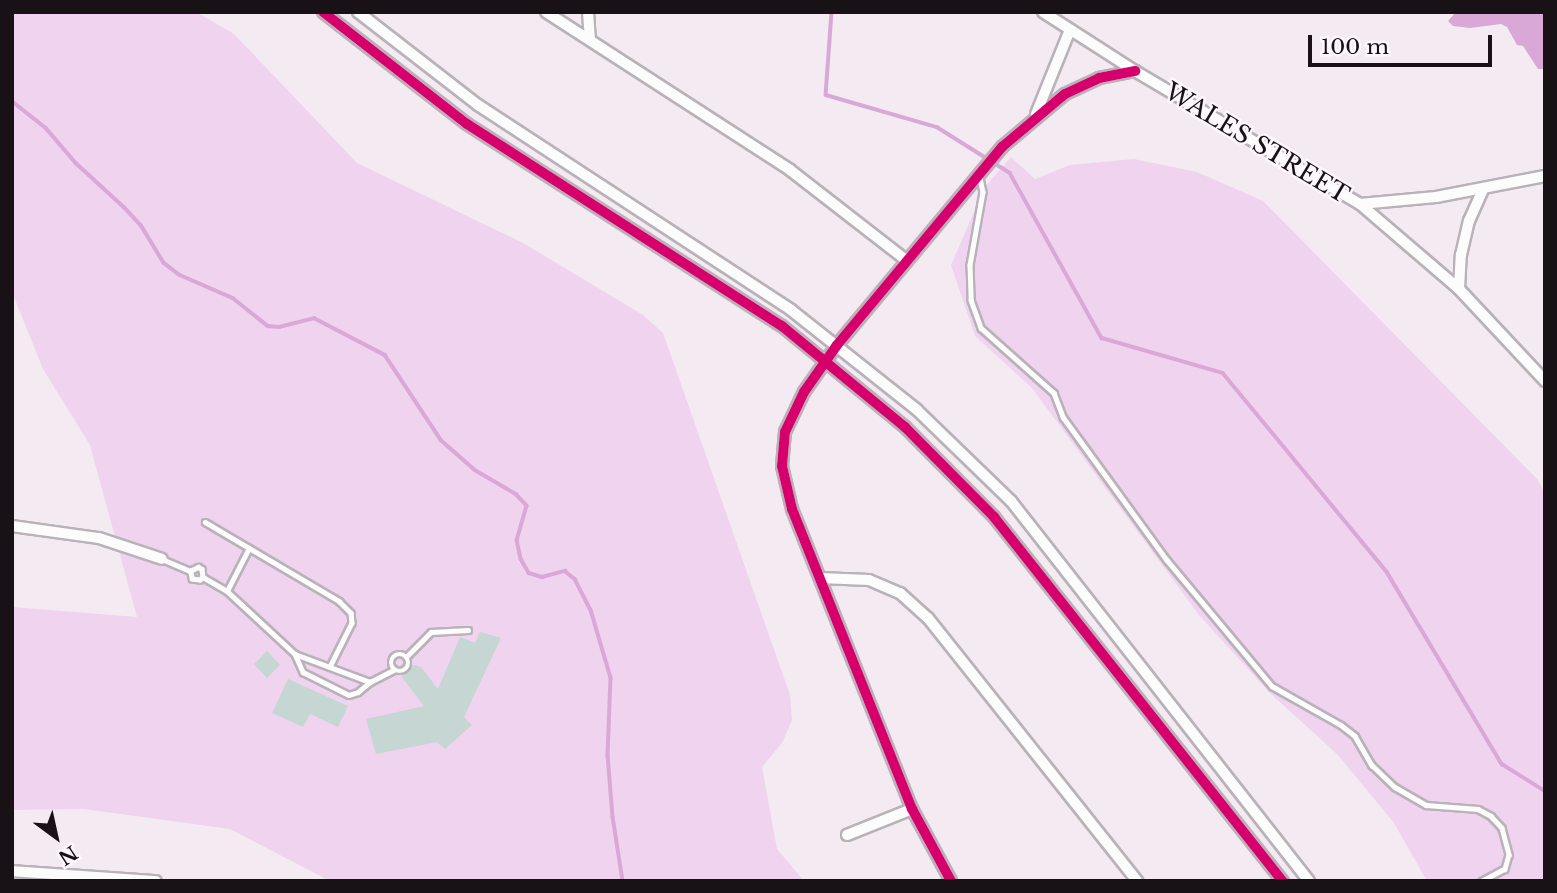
<!DOCTYPE html>
<html>
<head>
<meta charset="utf-8">
<style>
  body { margin:0 }
  #map { position:relative; width:1557px; height:893px; overflow:hidden; background:#f3eaf2; font-family:"Libre Baskerville",serif }
  div>[style] { position:absolute }
  [style*='--x'] { left:calc(var(--x)*1px); top:calc(var(--y)*1px); width:calc(var(--w)*1px); rotate:calc(var(--a)*1deg) }
  .green>* { inset:0; background:#f0d3ee }
  .water>* { inset:0; background:#daa8d7 }
  .stream>* { height:3.5px; margin:-1.75px; padding:0 1.75px; transform-origin:1.75px; border-radius:1.75px; background:#daa8d7 }
  .building>* { inset:0; background:#c5d6d3 }
  .roads { filter:drop-shadow(2px 0 #b9b2b8) drop-shadow(-2px 0 #b9b2b8) drop-shadow(0 2px #b9b2b8) drop-shadow(0 -2px #b9b2b8) }
  .service>* { height:4.5px; margin:-2.25px; padding:0 2.25px; transform-origin:2.25px; border-radius:2.25px; background:#fdfcfd }
  .service>.ring { margin:-2.25px; padding:0; box-sizing:content-box; background:none; border:4.5px solid #fdfcfd; border-radius:50% }
  .minor>* { height:10px; margin:-5px; padding:0 5px; transform-origin:5px; border-radius:5px; background:#fdfcfd }
  .cycleway>* { height:10px; margin:-5px; padding:0 5px; transform-origin:5px; border-radius:5px; background:#d6006c }
  span { translate:-50% -50%; white-space:nowrap; text-align:center; line-height:1.15; -webkit-text-stroke:5px #fdf7fd; paint-order:stroke }
  .street-label { font-size:24px; color:#181217 }
  .frame { position:absolute; inset:0; border:14px solid #181217; pointer-events:none }
  .north { position:absolute; left:21px; top:802px; width:70px; height:70px; -webkit-text-stroke:5px #fdf7fd; paint-order:stroke; rotate:147deg; font-size:19px; font-weight:700; line-height:28px; text-align:center; color:#181217 }
  .north::after { content:''; display:block; margin:auto; width:24px; height:32px; background:#181217; clip-path:polygon(50% 0,100% 100%,50% 72%,0 100%) }
  .scale { position:absolute; left:1308px; top:35px; width:184px; height:32px; box-sizing:border-box; border:4px solid #181217; border-top:0; padding-left:9px; font-size:21px; line-height:24px; white-space:nowrap; color:#181217; -webkit-text-stroke:5px #fdf7fd; paint-order:stroke }
</style>
</head>
<body>
<div id="map">
  <div class="green">
    <i style="clip-path:polygon(12px 12px,196px 12px,234px 34px,357px 163px,523px 243px,643px 315px,663px 333px,790px 695px,792px 720px,782px 743px,762px 767px,777px 849px,804px 881px,330px 881px,230px 829px,84px 809px,12px 810px,12px 607px,137px 617px,90px 445px,43px 369px,12px 292px)"></i>
    <i style="clip-path:polygon(1011px 157px,1035px 179px,1070px 165px,1134px 159px,1197px 172px,1263px 201px,1538px 480px,1545px 494px,1545px 881px,1427px 881px,1394px 823px,1338px 755px,1269px 692px,1199px 615px,1032px 388px,975px 336px,951px 265px,985px 187px)"></i>
  </div>
  <div class="water">
    <i style="clip-path:polygon(1456px 12px,1544px 12px,1545px 69px,1538px 69px,1523px 46px,1517px 45px,1507px 27px,1501px 24px,1470px 28px,1453px 26px,1448px 21px)"></i>
  </div>
  <div class="stream">
    <i style="--x:832;--y:12;--w:83;--a:94.1"></i>
    <i style="--x:826;--y:95;--w:116;--a:16.1"></i>
    <i style="--x:937;--y:127;--w:86;--a:32.2"></i>
    <i style="--x:1010;--y:173;--w:189;--a:60.9"></i>
    <i style="--x:1102;--y:338;--w:126;--a:16.1"></i>
    <i style="--x:1223;--y:373;--w:258;--a:50.5"></i>
    <i style="--x:1387;--y:572;--w:224;--a:59.1"></i>
    <i style="--x:1502;--y:764;--w:51;--a:32.1"></i>
    <i style="--x:12;--y:101;--w:43;--a:38.5"></i>
    <i style="--x:46;--y:128;--w:46;--a:49.4"></i>
    <i style="--x:76;--y:163;--w:65;--a:42.5"></i>
    <i style="--x:124;--y:207;--w:25;--a:47"></i>
    <i style="--x:141;--y:225;--w:44;--a:58.8"></i>
    <i style="--x:164;--y:263;--w:20;--a:37"></i>
    <i style="--x:180;--y:275;--w:58;--a:23.5"></i>
    <i style="--x:233;--y:298;--w:45;--a:38.7"></i>
    <i style="--x:268;--y:326;--w:11;--a:5"></i>
    <i style="--x:279;--y:327;--w:36;--a:-14"></i>
    <i style="--x:314;--y:318;--w:80;--a:27.5"></i>
    <i style="--x:385;--y:355;--w:102;--a:56.6"></i>
    <i style="--x:441;--y:440;--w:45;--a:41.4"></i>
    <i style="--x:475;--y:470;--w:48;--a:30.3"></i>
    <i style="--x:516;--y:494;--w:16;--a:47"></i>
    <i style="--x:527;--y:506;--w:35;--a:106"></i>
    <i style="--x:517;--y:540;--w:19;--a:78"></i>
    <i style="--x:521;--y:559;--w:16;--a:60"></i>
    <i style="--x:529;--y:573;--w:14;--a:17"></i>
    <i style="--x:542;--y:577;--w:24;--a:-15"></i>
    <i style="--x:565;--y:571;--w:13;--a:39"></i>
    <i style="--x:575;--y:579;--w:35;--a:63"></i>
    <i style="--x:591;--y:610;--w:71;--a:73.6"></i>
    <i style="--x:611;--y:678;--w:77;--a:92.2"></i>
    <i style="--x:608;--y:755;--w:62;--a:85.4"></i>
    <i style="--x:613;--y:817;--w:65;--a:81.1"></i>
  </div>
  <div class="building">
    <i style="clip-path:polygon(480px 632px,501px 638px,464px 717px,472px 725px,445px 749px,437px 742px,376px 754px,366px 719px,424px 706px,401px 676px,413px 665px,421px 667px,438px 689px,460px 637px,475px 643px)"></i>
    <i style="clip-path:polygon(267px 651px,280px 665px,267px 678px,254px 664px)"></i>
    <i style="clip-path:polygon(288px 679px,348px 706px,338px 727px,310px 714px,303px 727px,272px 713px)"></i>
  </div>
  <div class="roads">
    <div class="service">
      <i style="--x:980;--y:178;--w:14;--a:78"></i>
      <i style="--x:983;--y:192;--w:74;--a:100.1"></i>
      <i style="--x:970;--y:265;--w:35;--a:88"></i>
      <i style="--x:971;--y:300;--w:30;--a:70"></i>
      <i style="--x:981;--y:328;--w:98;--a:41.7"></i>
      <i style="--x:1054;--y:393;--w:26;--a:69"></i>
      <i style="--x:1063;--y:417;--w:177;--a:54"></i>
      <i style="--x:1167;--y:560;--w:164;--a:50.2"></i>
      <i style="--x:1272;--y:686;--w:79;--a:29.5"></i>
      <i style="--x:1341;--y:725;--w:18;--a:38"></i>
      <i style="--x:1355;--y:736;--w:34;--a:60"></i>
      <i style="--x:1372;--y:765;--w:32;--a:44"></i>
      <i style="--x:1395;--y:787;--w:36;--a:30"></i>
      <i style="--x:1426;--y:805;--w:52;--a:4.4"></i>
      <i style="--x:1478;--y:809;--w:15;--a:28"></i>
      <i style="--x:1491;--y:816;--w:16;--a:47"></i>
      <i style="--x:1502;--y:828;--w:28;--a:75"></i>
      <i style="--x:1509;--y:855;--w:15;--a:106"></i>
      <i style="--x:1505;--y:869;--w:26;--a:152"></i>
      <i style="--x:205;--y:522;--w:156;--a:30.5"></i>
      <i style="--x:339;--y:601;--w:17;--a:45"></i>
      <i style="--x:351;--y:613;--w:10;--a:84"></i>
      <i style="--x:352;--y:623;--w:49;--a:116.6"></i>
      <i style="--x:162;--y:559;--w:30;--a:23"></i>
      <i style="--x:190;--y:571;--w:9;--a:-27"></i>
      <i style="--x:198;--y:567;--w:4;--a:27"></i>
      <i style="--x:202;--y:569;--w:8;--a:83"></i>
      <i style="--x:203;--y:577;--w:4;--a:135"></i>
      <i style="--x:200;--y:580;--w:8;--a:-173"></i>
      <i style="--x:192;--y:579;--w:8;--a:-104"></i>
      <i style="--x:203;--y:577;--w:28;--a:30"></i>
      <i style="--x:227;--y:591;--w:93;--a:42.8"></i>
      <i style="--x:295;--y:654;--w:80;--a:20.5"></i>
      <i style="--x:370;--y:682;--w:27;--a:-27"></i>
      <i style="--x:227;--y:591;--w:48;--a:-62.9"></i>
      <i style="--x:295;--y:654;--w:20;--a:66"></i>
      <i style="--x:303;--y:672;--w:51;--a:26.6"></i>
      <i style="--x:349;--y:695;--w:9;--a:-18"></i>
      <i style="--x:358;--y:692;--w:16;--a:-40"></i>
      <i class="ring" style="left:391px;top:654px;width:13.5px;height:13.5px"></i>
      <i style="--x:406;--y:657;--w:35;--a:-45"></i>
      <i style="--x:431;--y:632;--w:37;--a:-3"></i>
    </div>
    <div class="minor">
      <i style="--x:323;--y:12;--w:182;--a:37.9"></i>
      <i style="--x:467;--y:124;--w:374;--a:32.7"></i>
      <i style="--x:782;--y:326;--w:159;--a:39.4"></i>
      <i style="--x:905;--y:427;--w:127;--a:45.3"></i>
      <i style="--x:994;--y:517;--w:465;--a:51.6"></i>
      <i style="--x:358;--y:12;--w:152;--a:37.8"></i>
      <i style="--x:478;--y:105;--w:374;--a:33.2"></i>
      <i style="--x:791;--y:310;--w:161;--a:38.4"></i>
      <i style="--x:917;--y:410;--w:131;--a:44.1"></i>
      <i style="--x:1011;--y:501;--w:483;--a:51.9"></i>
      <i style="--x:546;--y:12;--w:291;--a:32.9"></i>
      <i style="--x:790;--y:170;--w:147;--a:37.8"></i>
      <i style="--x:588;--y:12;--w:26;--a:86"></i>
      <i style="--x:1043;--y:12;--w:109;--a:32.7"></i>
      <i style="--x:1135;--y:71;--w:261;--a:30.6"></i>
      <i style="--x:1360;--y:204;--w:130;--a:40.6"></i>
      <i style="--x:1459;--y:289;--w:126;--a:46.9"></i>
      <i style="--x:1036;--y:114;--w:91;--a:-68"></i>
      <i style="--x:1360;--y:204;--w:76;--a:-5.3"></i>
      <i style="--x:1436;--y:197;--w:111;--a:-10.9"></i>
      <i style="--x:1459;--y:289;--w:34;--a:-87"></i>
      <i style="--x:1461;--y:255;--w:35;--a:-77"></i>
      <i style="--x:1469;--y:221;--w:35;--a:-66"></i>
      <i style="--x:12;--y:526;--w:88;--a:7.9"></i>
      <i style="--x:99;--y:538;--w:66;--a:18.4"></i>
      <i style="--x:820;--y:578;--w:49;--a:2.3"></i>
      <i style="--x:869;--y:580;--w:34;--a:23"></i>
      <i style="--x:900;--y:593;--w:38;--a:42"></i>
      <i style="--x:928;--y:618;--w:336;--a:51.5"></i>
      <i style="--x:847;--y:835;--w:70;--a:-21.8"></i>
      <i style="--x:12;--y:871;--w:144;--a:4"></i>
      <i style="--x:951;--y:881;--w:82;--a:-118.4"></i>
      <i style="--x:912;--y:809;--w:323;--a:-111.8"></i>
      <i style="--x:792;--y:509;--w:44;--a:-103.1"></i>
      <i style="--x:782;--y:466;--w:34;--a:-85"></i>
      <i style="--x:785;--y:432;--w:44;--a:-64.6"></i>
      <i style="--x:804;--y:392;--w:57;--a:-54.9"></i>
      <i style="--x:837;--y:345;--w:258;--a:-50.2"></i>
      <i style="--x:1002;--y:147;--w:82;--a:-40.1"></i>
      <i style="--x:1065;--y:94;--w:38;--a:-25"></i>
      <i style="--x:1099;--y:78;--w:37;--a:-11"></i>
    </div>
  </div>
  <div class="cycleway">
    <i style="--x:323;--y:12;--w:182;--a:37.9"></i>
    <i style="--x:467;--y:124;--w:374;--a:32.7"></i>
    <i style="--x:782;--y:326;--w:159;--a:39.4"></i>
    <i style="--x:905;--y:427;--w:127;--a:45.3"></i>
    <i style="--x:994;--y:517;--w:465;--a:51.6"></i>
    <i style="--x:951;--y:881;--w:82;--a:-118.4"></i>
    <i style="--x:912;--y:809;--w:323;--a:-111.8"></i>
    <i style="--x:792;--y:509;--w:44;--a:-103.1"></i>
    <i style="--x:782;--y:466;--w:34;--a:-85"></i>
    <i style="--x:785;--y:432;--w:44;--a:-64.6"></i>
    <i style="--x:804;--y:392;--w:57;--a:-54.9"></i>
    <i style="--x:837;--y:345;--w:258;--a:-50.2"></i>
    <i style="--x:1002;--y:147;--w:82;--a:-40.1"></i>
    <i style="--x:1065;--y:94;--w:38;--a:-25"></i>
    <i style="--x:1099;--y:78;--w:37;--a:-11"></i>
  </div>
  <div class="street-label">
    <span style="left:1257px;top:143px;rotate:31deg">WALES STREET</span>
  </div>
  <div class="frame"></div>
  <div class="north">N</div>
  <div class="scale">100 m</div>
</div>
</body>
</html>
